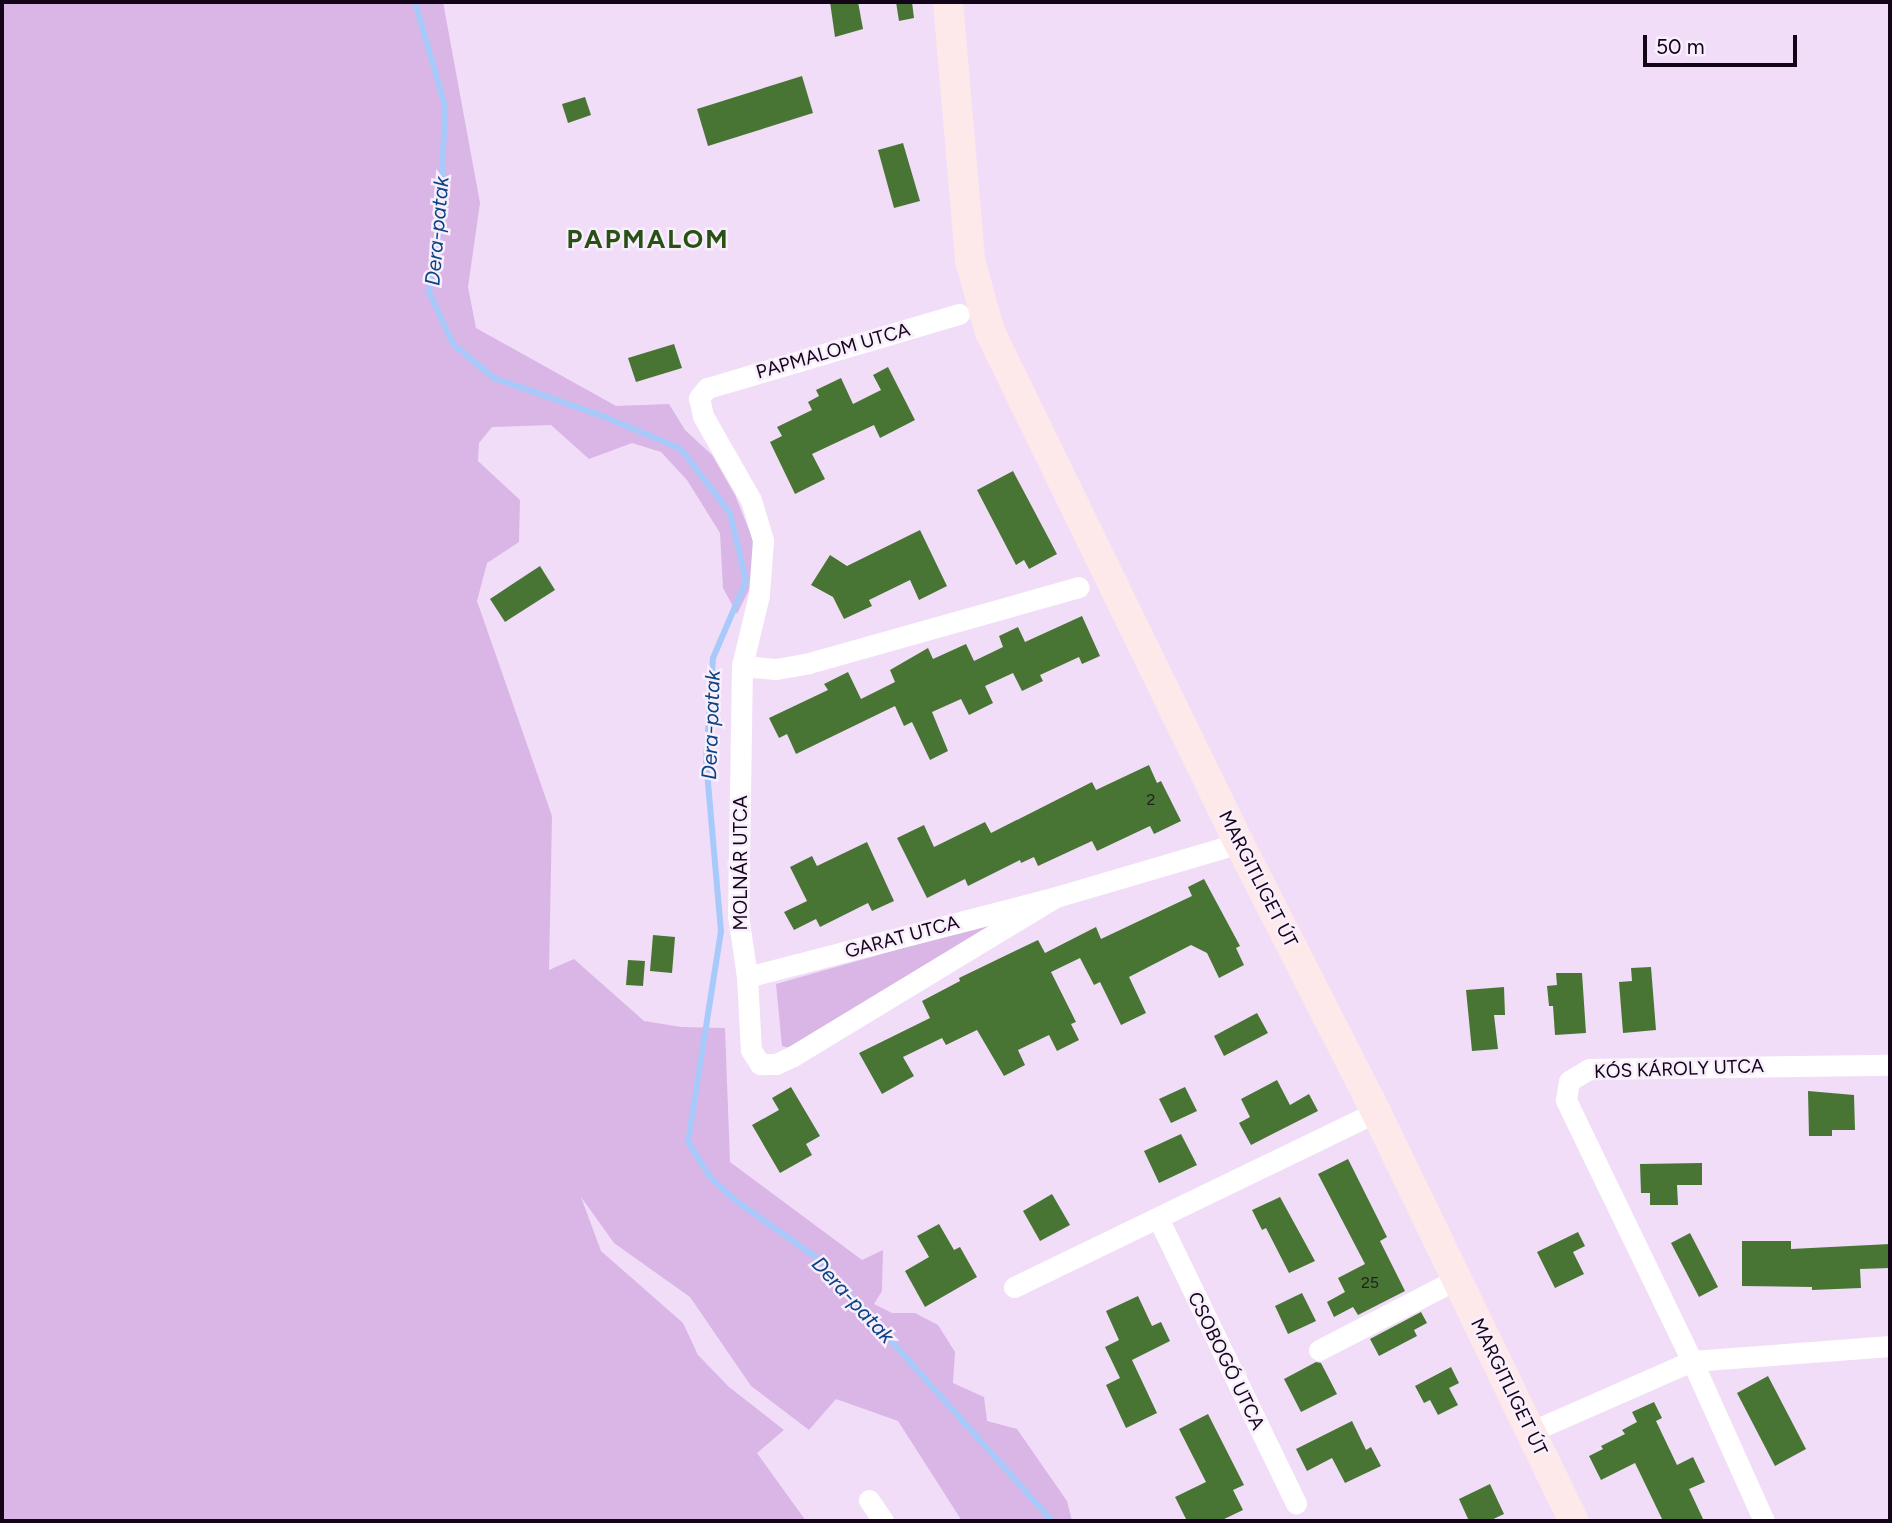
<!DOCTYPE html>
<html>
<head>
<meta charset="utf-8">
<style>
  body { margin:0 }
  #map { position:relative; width:1892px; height:1523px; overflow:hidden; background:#f1ddf8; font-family:Figtree,sans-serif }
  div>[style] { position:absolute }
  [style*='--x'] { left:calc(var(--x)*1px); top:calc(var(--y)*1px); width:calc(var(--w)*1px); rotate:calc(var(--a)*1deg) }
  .green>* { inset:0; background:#d9b6e6 }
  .stream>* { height:6px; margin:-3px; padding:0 3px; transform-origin:3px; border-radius:3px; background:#a8cafa }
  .building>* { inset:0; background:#497534 }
  .minor>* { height:21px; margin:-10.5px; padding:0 10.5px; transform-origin:10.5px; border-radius:10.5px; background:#fff }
  .secondary>* { height:30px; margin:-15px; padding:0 15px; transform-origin:15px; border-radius:15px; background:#fee9ea }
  span { translate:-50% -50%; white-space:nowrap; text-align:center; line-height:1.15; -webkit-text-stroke:5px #f8eefc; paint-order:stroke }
  .number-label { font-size:16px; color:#212020 }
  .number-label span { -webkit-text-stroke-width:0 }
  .street-label { font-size:19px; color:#14041a }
  .water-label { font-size:21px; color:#0a4286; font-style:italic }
  .district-label { font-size:26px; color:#295115; font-weight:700; letter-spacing:2px }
  .frame { position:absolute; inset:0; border:4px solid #14041a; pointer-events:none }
  .scale { position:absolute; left:1643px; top:35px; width:154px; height:32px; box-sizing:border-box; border:4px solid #14041a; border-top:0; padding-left:9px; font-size:21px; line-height:24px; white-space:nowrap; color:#14041a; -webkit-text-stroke:5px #f8eefc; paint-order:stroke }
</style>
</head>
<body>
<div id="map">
  <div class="green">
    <i style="clip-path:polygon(2px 2px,443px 2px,480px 203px,468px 287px,476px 328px,616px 406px,669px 404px,685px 430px,712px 455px,735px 495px,756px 547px,750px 588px,737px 614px,723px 588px,720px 533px,687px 480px,661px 452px,632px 443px,589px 459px,551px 425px,492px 427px,479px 443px,478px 461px,520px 500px,519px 542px,487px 563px,477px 601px,552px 816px,549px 970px,574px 959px,644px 1021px,681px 1027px,725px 1028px,730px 1162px,862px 1260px,883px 1250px,882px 1291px,874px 1304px,892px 1313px,915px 1313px,938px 1325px,955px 1352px,953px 1383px,984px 1397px,987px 1421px,1017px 1429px,1067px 1501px,1072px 1521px,962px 1521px,898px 1421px,836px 1399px,809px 1430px,751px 1386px,690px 1297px,614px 1243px,581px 1197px,601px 1251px,683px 1323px,698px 1355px,729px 1387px,784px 1430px,757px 1453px,806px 1521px,2px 1521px)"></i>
    <i style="clip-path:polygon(1002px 920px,790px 1048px,782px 1046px,776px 984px)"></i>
  </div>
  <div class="stream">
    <i style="--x:415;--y:2;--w:108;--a:73.9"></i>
    <i style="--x:445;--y:106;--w:120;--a:92.4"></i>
    <i style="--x:440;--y:226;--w:67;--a:99.5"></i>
    <i style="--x:429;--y:292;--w:57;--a:65.2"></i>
    <i style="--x:453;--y:344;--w:53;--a:39.7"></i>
    <i style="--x:494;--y:378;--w:118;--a:19.4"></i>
    <i style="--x:605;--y:417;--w:82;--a:22.8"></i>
    <i style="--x:681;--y:449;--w:81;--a:52.6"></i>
    <i style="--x:730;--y:513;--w:70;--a:76.8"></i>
    <i style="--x:746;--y:581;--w:84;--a:113.2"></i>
    <i style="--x:713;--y:658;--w:102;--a:93.9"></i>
    <i style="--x:706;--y:760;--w:172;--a:85"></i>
    <i style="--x:721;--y:931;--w:214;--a:98.9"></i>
    <i style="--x:688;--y:1142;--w:41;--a:57.8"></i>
    <i style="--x:710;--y:1177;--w:34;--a:43"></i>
    <i style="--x:735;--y:1200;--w:100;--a:35.3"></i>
    <i style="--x:817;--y:1258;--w:353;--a:48.2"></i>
  </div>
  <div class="building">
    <i style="clip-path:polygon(830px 2px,858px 2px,863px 29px,835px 37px)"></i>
    <i style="clip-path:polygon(896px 2px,912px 2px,914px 18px,899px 21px)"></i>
    <i style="clip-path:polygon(802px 76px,813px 113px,708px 146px,697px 109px)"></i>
    <i style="clip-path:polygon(585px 97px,591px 115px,568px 123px,562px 104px)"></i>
    <i style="clip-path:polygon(903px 143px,920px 201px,894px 208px,878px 150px)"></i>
    <i style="clip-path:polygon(674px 344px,682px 368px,636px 382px,628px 358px)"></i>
    <i style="clip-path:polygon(888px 367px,915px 420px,880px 438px,874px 425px,812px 454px,825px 479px,795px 494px,770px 442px,782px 436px,777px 427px,812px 410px,808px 402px,819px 396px,816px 390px,841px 378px,853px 404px,881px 390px,873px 375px)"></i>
    <i style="clip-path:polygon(1013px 471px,1057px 554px,1029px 569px,1024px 560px,1016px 565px,977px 490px)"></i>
    <i style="clip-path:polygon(920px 530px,947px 586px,919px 600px,910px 580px,869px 600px,872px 606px,844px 619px,833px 597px,811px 585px,830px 555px,847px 566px)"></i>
    <i style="clip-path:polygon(540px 566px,555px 590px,505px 622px,490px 599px)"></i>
    <i style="clip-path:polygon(1082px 616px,1100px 656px,1082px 664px,1079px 657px,1040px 675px,1043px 681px,1022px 691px,1013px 673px,985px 686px,993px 703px,969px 715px,961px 699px,932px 712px,948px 751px,930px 760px,912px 722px,904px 726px,895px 706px,796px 754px,787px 734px,779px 738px,769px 718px,828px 690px,824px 684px,848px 672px,861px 699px,895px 682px,890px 670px,928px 648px,933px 659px,966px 644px,974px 661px,1003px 647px,999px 636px,1018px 627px,1025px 642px)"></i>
    <i style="clip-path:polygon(1149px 765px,1157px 783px,1161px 781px,1181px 821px,1154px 834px,1150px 826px,1097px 851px,1092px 841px,1038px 866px,1034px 857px,1021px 863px,1020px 860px,968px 886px,965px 879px,927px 898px,897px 838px,924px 825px,934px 847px,985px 822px,991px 833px,1092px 782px,1096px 790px)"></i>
    <i style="clip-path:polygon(867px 842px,894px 901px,872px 911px,868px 903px,820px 927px,816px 919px,794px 930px,784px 912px,807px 901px,790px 867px,812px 856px,817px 866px)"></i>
    <i style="clip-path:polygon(1204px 879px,1240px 946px,1236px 948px,1244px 965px,1219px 978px,1207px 953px,1191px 945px,1129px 977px,1146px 1013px,1121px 1025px,1100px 982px,1094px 985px,1080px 958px,1051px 972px,1076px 1022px,1071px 1024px,1079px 1040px,1057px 1051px,1049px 1035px,1018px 1050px,1025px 1065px,1004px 1076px,977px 1030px,946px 1045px,942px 1038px,903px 1057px,914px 1076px,882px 1094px,859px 1053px,930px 1018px,922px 1001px,960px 981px,959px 978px,1038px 940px,1045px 953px,1096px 927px,1101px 939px,1192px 896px,1188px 887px)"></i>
    <i style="clip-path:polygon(653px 935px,675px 937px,672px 973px,650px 971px)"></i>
    <i style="clip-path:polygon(628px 960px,645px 961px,643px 986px,626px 985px)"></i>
    <i style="clip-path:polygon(1651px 967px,1656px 1030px,1623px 1033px,1619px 982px,1632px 981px,1631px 968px)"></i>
    <i style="clip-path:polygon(1556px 973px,1582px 973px,1586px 1033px,1555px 1035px,1553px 1006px,1549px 1006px,1547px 986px,1557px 985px)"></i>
    <i style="clip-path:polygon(1504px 987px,1505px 1015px,1494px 1015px,1498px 1049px,1472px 1051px,1466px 990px)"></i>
    <i style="clip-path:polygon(1257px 1013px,1268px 1033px,1224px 1056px,1214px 1036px)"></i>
    <i style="clip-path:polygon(1277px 1080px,1290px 1105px,1309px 1094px,1318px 1111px,1251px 1145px,1239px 1123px,1250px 1117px,1241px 1099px)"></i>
    <i style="clip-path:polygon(791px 1087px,820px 1136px,806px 1144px,812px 1155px,780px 1173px,752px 1125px,779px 1110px,772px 1098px)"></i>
    <i style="clip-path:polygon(1185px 1087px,1197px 1111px,1171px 1123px,1159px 1099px)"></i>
    <i style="clip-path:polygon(1808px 1091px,1854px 1095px,1855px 1130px,1832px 1130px,1832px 1136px,1809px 1136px)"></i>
    <i style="clip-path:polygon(1181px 1134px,1197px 1165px,1159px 1183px,1144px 1151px)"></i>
    <i style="clip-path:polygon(1348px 1159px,1387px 1237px,1380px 1241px,1405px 1291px,1358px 1315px,1353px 1307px,1334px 1317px,1327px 1302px,1345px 1292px,1338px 1278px,1365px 1264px,1318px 1174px)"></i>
    <i style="clip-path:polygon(1702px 1163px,1702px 1185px,1677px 1185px,1678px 1205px,1650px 1205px,1650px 1193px,1641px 1193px,1640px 1164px)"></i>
    <i style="clip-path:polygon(1052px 1194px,1070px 1225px,1040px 1241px,1023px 1211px)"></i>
    <i style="clip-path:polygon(1280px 1197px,1315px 1261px,1289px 1273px,1266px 1228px,1262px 1230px,1252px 1210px)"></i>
    <i style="clip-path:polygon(939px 1224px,954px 1250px,960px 1247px,977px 1277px,925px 1307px,905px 1271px,929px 1257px,917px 1236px)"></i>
    <i style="clip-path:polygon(1578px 1232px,1585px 1246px,1573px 1252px,1584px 1274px,1555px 1288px,1537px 1252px)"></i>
    <i style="clip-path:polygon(1690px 1233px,1718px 1287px,1699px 1297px,1671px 1243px)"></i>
    <i style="clip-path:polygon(1742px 1241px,1791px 1241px,1791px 1249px,1890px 1244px,1890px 1268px,1860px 1269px,1861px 1288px,1812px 1290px,1812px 1287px,1742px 1286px)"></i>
    <i style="clip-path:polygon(1302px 1293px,1316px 1321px,1288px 1334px,1275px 1306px)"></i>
    <i style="clip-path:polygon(1138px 1296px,1152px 1326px,1161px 1322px,1170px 1341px,1132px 1360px,1157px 1413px,1126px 1428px,1106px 1385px,1120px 1378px,1105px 1347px,1119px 1340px,1106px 1311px)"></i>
    <i style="clip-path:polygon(1421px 1312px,1427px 1323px,1414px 1330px,1417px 1336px,1379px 1356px,1370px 1339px)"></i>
    <i style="clip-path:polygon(1316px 1362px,1321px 1363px,1337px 1394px,1301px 1412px,1284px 1379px)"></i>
    <i style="clip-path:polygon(1451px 1367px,1459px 1383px,1449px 1388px,1458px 1405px,1438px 1415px,1430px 1400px,1424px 1403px,1415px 1386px)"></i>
    <i style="clip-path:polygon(1768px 1376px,1806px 1449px,1775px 1466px,1737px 1393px)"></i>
    <i style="clip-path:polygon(1654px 1402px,1662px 1418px,1656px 1421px,1677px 1465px,1693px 1457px,1705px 1482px,1689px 1489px,1704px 1521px,1663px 1521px,1635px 1463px,1601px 1480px,1589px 1456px,1603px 1449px,1601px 1446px,1625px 1434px,1622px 1430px,1637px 1422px,1632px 1412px)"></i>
    <i style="clip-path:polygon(1208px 1414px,1244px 1485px,1233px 1490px,1243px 1510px,1220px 1521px,1187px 1521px,1175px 1497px,1206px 1482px,1179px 1429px)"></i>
    <i style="clip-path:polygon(1352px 1421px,1366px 1450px,1371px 1447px,1381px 1466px,1345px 1483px,1332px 1458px,1307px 1471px,1296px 1449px)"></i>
    <i style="clip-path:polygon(1490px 1484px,1504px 1514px,1489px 1521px,1469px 1521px,1459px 1499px)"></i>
  </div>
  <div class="minor">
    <i style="--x:959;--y:314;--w:263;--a:163.6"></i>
    <i style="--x:707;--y:388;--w:13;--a:129"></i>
    <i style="--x:699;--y:398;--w:18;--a:77"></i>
    <i style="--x:703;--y:416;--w:97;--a:60.3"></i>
    <i style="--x:751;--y:500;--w:42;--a:73.3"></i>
    <i style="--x:763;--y:540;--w:55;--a:94.2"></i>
    <i style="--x:759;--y:595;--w:73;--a:103.5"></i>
    <i style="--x:742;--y:666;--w:249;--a:90.9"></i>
    <i style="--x:738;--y:915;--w:63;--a:81.7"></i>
    <i style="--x:747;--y:977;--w:73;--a:86.9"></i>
    <i style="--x:751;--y:1050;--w:17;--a:57"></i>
    <i style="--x:760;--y:1064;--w:16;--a:0"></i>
    <i style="--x:776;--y:1064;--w:19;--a:-25"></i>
    <i style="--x:793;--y:1056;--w:307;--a:-31.2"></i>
    <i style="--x:742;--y:666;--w:34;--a:5"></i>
    <i style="--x:776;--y:669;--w:34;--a:-10"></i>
    <i style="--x:809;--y:663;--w:280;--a:-15.7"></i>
    <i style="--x:747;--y:977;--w:319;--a:-14.5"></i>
    <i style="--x:1056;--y:897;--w:191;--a:-16.4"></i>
    <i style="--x:1158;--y:1218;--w:317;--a:64.2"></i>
    <i style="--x:1014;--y:1287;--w:402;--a:-25.8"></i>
    <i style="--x:1319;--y:1350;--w:155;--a:-27.2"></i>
    <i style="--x:1530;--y:1432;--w:177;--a:-23.7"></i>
    <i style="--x:1692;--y:1361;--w:199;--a:-4.3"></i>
    <i style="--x:869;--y:1500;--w:25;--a:56"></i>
    <i style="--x:1764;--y:1521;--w:175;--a:-114.2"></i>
    <i style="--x:1692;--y:1361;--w:290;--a:-115.8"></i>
    <i style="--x:1566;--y:1100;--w:19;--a:-81"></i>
    <i style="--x:1569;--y:1081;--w:23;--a:-31"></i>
    <i style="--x:1589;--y:1069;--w:301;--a:-0.8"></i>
  </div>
  <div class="secondary">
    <i style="--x:948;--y:2;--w:259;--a:85.1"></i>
    <i style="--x:970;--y:260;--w:75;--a:74.5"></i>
    <i style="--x:990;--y:332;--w:568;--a:64.02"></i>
    <i style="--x:1239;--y:843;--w:302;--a:63"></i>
    <i style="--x:1376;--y:1112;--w:454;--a:64.2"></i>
  </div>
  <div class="number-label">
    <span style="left:1151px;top:800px">2</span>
    <span style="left:1370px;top:1283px">25</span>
  </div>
  <div class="street-label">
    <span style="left:833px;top:351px;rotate:-16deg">PAPMALOM UTCA</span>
    <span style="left:741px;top:863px;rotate:-90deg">MOLNÁR UTCA</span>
    <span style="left:1258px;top:879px;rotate:63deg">MARGITLIGET ÚT</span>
    <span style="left:902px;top:937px;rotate:-15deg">GARAT UTCA</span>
    <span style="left:1679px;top:1069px;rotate:-2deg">KÓS KÁROLY UTCA</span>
    <span style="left:1226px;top:1361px;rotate:64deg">CSOBOGÓ UTCA</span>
    <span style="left:1509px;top:1387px;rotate:64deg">MARGITLIGET ÚT</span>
  </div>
  <div class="water-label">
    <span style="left:437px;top:231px;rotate:-85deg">Dera-patak</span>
    <span style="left:711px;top:725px;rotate:-88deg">Dera-patak</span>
    <span style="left:853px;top:1300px;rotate:47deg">Dera-patak</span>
  </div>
  <div class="district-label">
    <span style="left:648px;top:240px">PAPMALOM</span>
  </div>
  <div class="frame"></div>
  <div class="scale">50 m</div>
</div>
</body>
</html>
